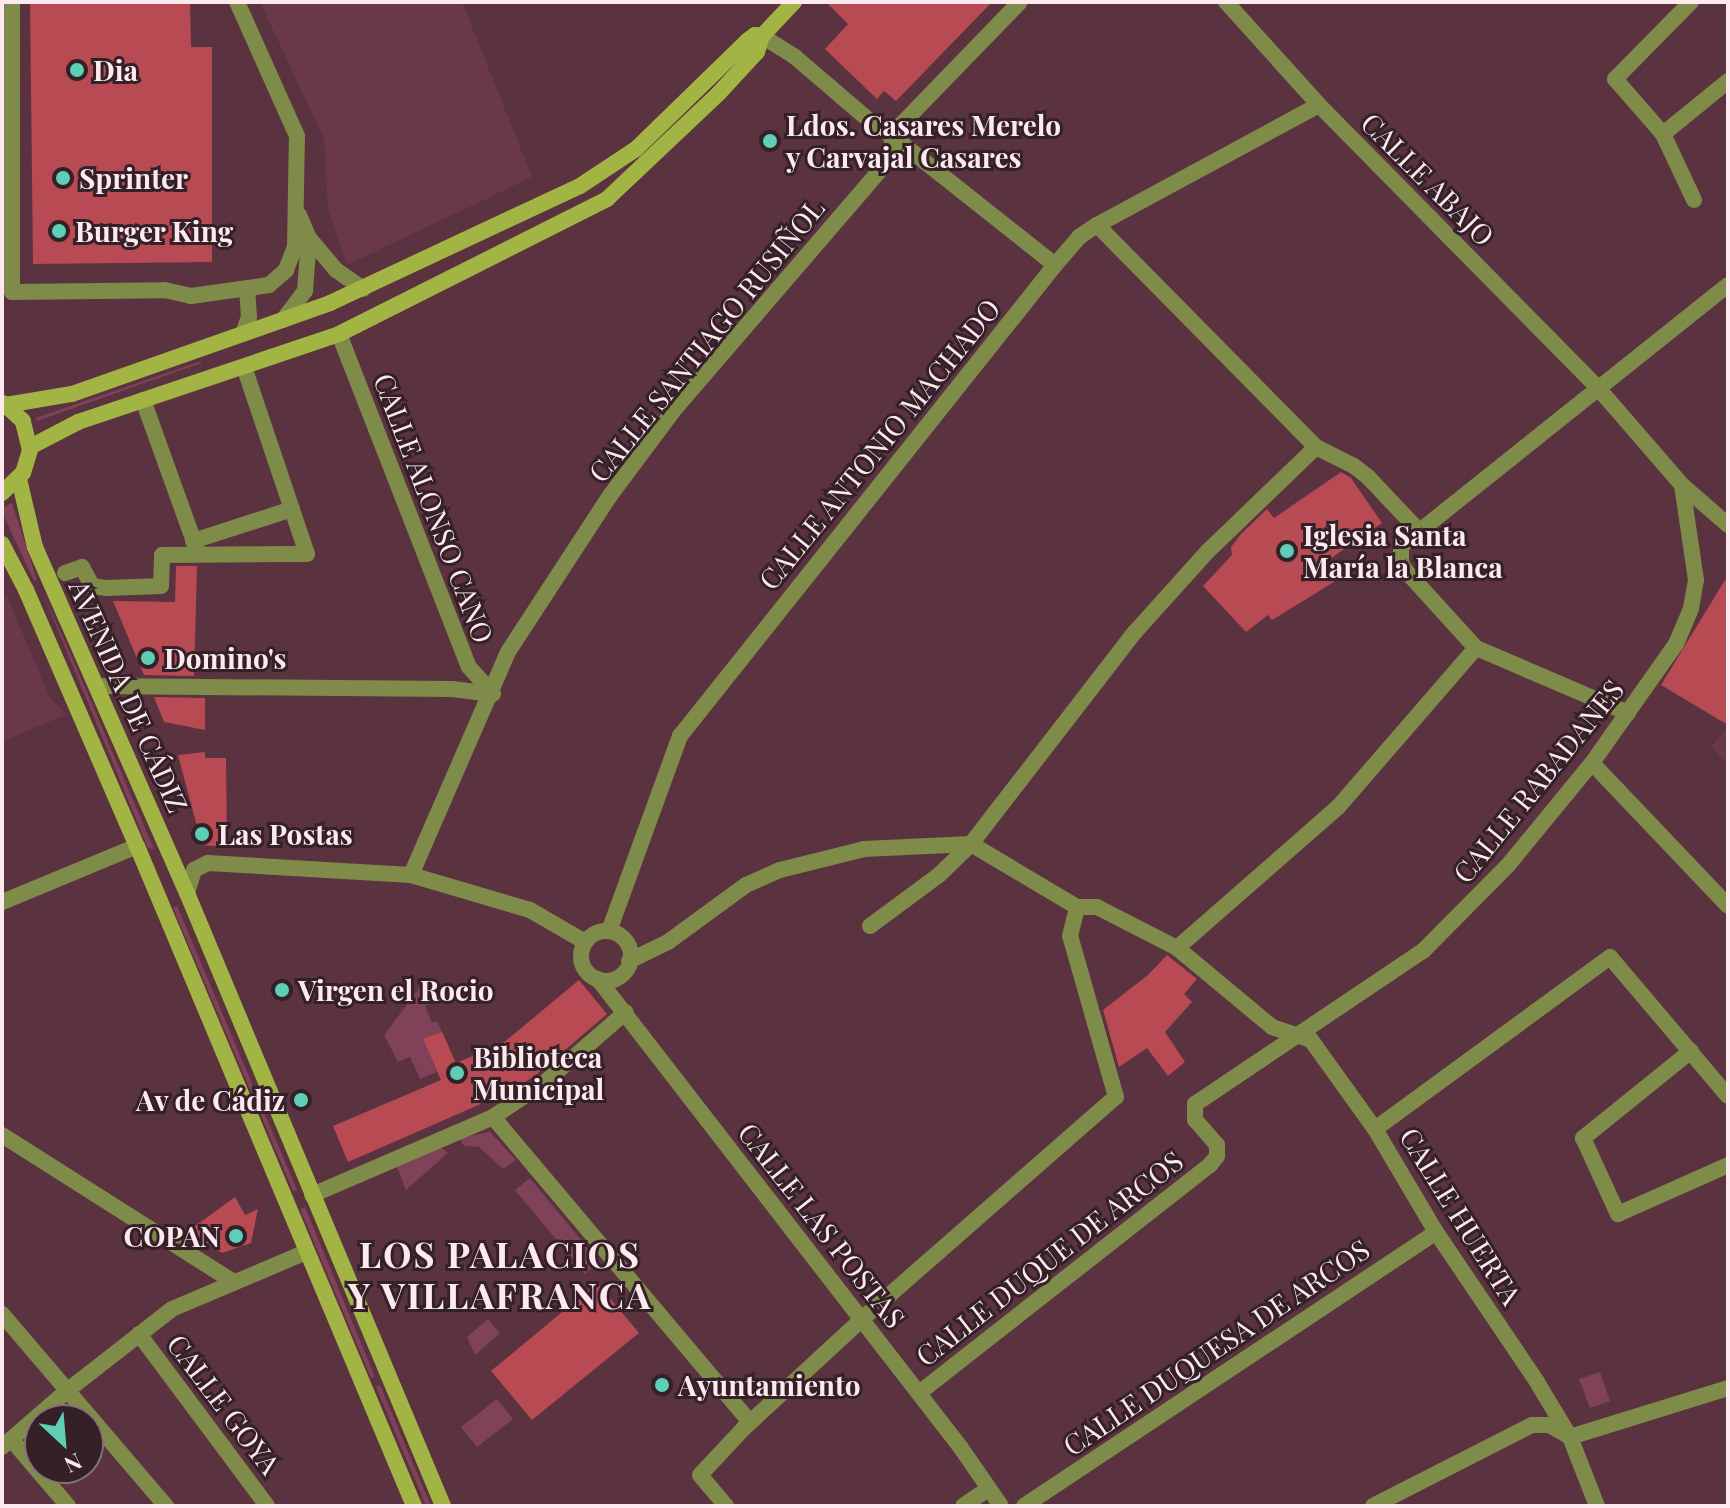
<!DOCTYPE html>
<html>
<head>
<meta charset="utf-8">
<style>
  body { margin:0 }
  #map { position:relative; width:1730px; height:1508px; overflow:hidden; background:#5b3240; font-family:"Playfair Display",serif }
  div>[style] { position:absolute }
  [style*='--x'] { left:calc(var(--x)*1px); top:calc(var(--y)*1px); width:calc(var(--w)*1px); rotate:calc(var(--a)*1deg) }
  .built>* { inset:0; background:#69394a }
  .green>* { inset:0; background:#804258 }
  .building>* { inset:0; background:#b84a53 }
  .street>* { height:16px; margin:-8px; padding:0 8px; transform-origin:8px; border-radius:8px; background:#7e8b49 }
  .street>.ring { margin:-8px; padding:0; box-sizing:content-box; background:none; border:16px solid #7e8b49; border-radius:50% }
  .secondary>* { height:16px; margin:-8px; padding:0 8px; transform-origin:8px; border-radius:8px; background:#a1b444 }
  .dots>* { width:22px; height:22px; translate:-50% -50%; box-sizing:border-box; border:4px solid #342127; border-radius:50% }
  span { translate:-50% -50%; white-space:nowrap; text-align:center; line-height:1.15; -webkit-text-stroke:6px #342127; paint-order:stroke }
  .poi-label { font-size:28px; color:#fee9ef; font-weight:700 }
  .left { translate:0 -50%; text-align:left }
  .right { translate:-100% -50%; text-align:right }
  .street-label { font-size:28px; color:#fee9ef }
  .district-label { font-size:36px; color:#fee9ef; font-weight:700; letter-spacing:2px }
  .frame { position:absolute; inset:0; border:4px solid #fee9ef; pointer-events:none }
  .north { position:absolute; left:24px; top:1404px; width:80px; height:80px; box-sizing:border-box; background:#342127; border:2px solid #857177; border-radius:50%; rotate:154deg; font-size:22px; font-weight:700; line-height:32px; text-align:center; color:#fee9ef }
  .north::after { content:''; display:block; margin:auto; width:28px; height:36px; background:#5eceb7; clip-path:polygon(50% 0,100% 100%,50% 72%,0 100%) }
</style>
</head>
<body>
<div id="map">
  <div class="built">
    <i style="clip-path:polygon(260px 2px,462px 2px,532px 177px,347px 265px,328px 210px,324px 139px)"></i>
    <i style="clip-path:polygon(2px 596px,8px 599px,50px 698px,67px 714px,2px 742px)"></i>
    <i style="clip-path:polygon(1728px 727px,1728px 764px,1711px 747px)"></i>
  </div>
  <div class="green">
    <i style="clip-path:polygon(201px 361px,201px 363px,37px 421px,36px 418px)"></i>
    <i style="clip-path:polygon(12px 503px,37px 580px,34px 581px,2px 512px,2px 508px)"></i>
    <i style="clip-path:polygon(41px 589px,71px 655px,154px 849px,148px 848px)"></i>
    <i style="clip-path:polygon(177px 906px,297px 1190px,293px 1191px,173px 908px)"></i>
    <i style="clip-path:polygon(421px 986px,440px 998px,425px 1006px,432px 1023px,437px 1021px,442px 1032px,424px 1040px,437px 1072px,420px 1079px,410px 1057px,398px 1062px,384px 1035px)"></i>
    <i style="clip-path:polygon(490px 1132px,516px 1160px,503px 1169px,479px 1147px,464px 1146px,459px 1138px)"></i>
    <i style="clip-path:polygon(441px 1147px,448px 1153px,406px 1190px,397px 1167px)"></i>
    <i style="clip-path:polygon(530px 1178px,599px 1262px,585px 1274px,515px 1190px)"></i>
    <i style="clip-path:polygon(305px 1207px,375px 1377px,371px 1378px,300px 1209px)"></i>
    <i style="clip-path:polygon(488px 1319px,500px 1333px,475px 1355px,467px 1337px)"></i>
    <i style="clip-path:polygon(1600px 1372px,1610px 1401px,1590px 1408px,1579px 1379px)"></i>
    <i style="clip-path:polygon(380px 1385px,431px 1506px,426px 1506px,376px 1387px)"></i>
    <i style="clip-path:polygon(497px 1399px,513px 1419px,477px 1447px,461px 1427px)"></i>
  </div>
  <div class="building">
    <i style="clip-path:polygon(30px 2px,190px 2px,191px 47px,212px 47px,212px 262px,33px 264px)"></i>
    <i style="clip-path:polygon(826px 2px,992px 2px,896px 101px,884px 91px,877px 99px,825px 49px,848px 24px)"></i>
    <i style="clip-path:polygon(1341px 472px,1351px 478px,1382px 523px,1324px 563px,1334px 582px,1272px 620px,1268px 615px,1246px 632px,1203px 586px,1232px 555px,1231px 547px,1241px 534px,1267px 509px,1274px 518px)"></i>
    <i style="clip-path:polygon(176px 566px,197px 566px,194px 676px,144px 675px,113px 601px,175px 602px)"></i>
    <i style="clip-path:polygon(1728px 575px,1728px 725px,1661px 685px)"></i>
    <i style="clip-path:polygon(154px 697px,205px 698px,205px 730px,164px 722px)"></i>
    <i style="clip-path:polygon(205px 752px,205px 758px,226px 758px,227px 847px,202px 845px,178px 755px)"></i>
    <i style="clip-path:polygon(1167px 955px,1197px 979px,1184px 994px,1192px 1002px,1165px 1032px,1185px 1062px,1168px 1076px,1147px 1048px,1119px 1067px,1103px 1010px,1148px 975px)"></i>
    <i style="clip-path:polygon(579px 980px,607px 1014px,537px 1074px,515px 1089px,348px 1162px,333px 1126px,441px 1080px,423px 1039px,442px 1032px,456px 1063px,502px 1044px)"></i>
    <i style="clip-path:polygon(235px 1197px,245px 1215px,258px 1209px,251px 1243px,222px 1253px,187px 1232px)"></i>
    <i style="clip-path:polygon(597px 1283px,639px 1333px,532px 1420px,491px 1371px)"></i>
  </div>
  <div class="street">
    <i style="--x:12;--y:2;--w:290;--a:90"></i>
    <i style="--x:12;--y:292;--w:153;--a:-0.7"></i>
    <i style="--x:165;--y:290;--w:27;--a:13"></i>
    <i style="--x:191;--y:296;--w:79;--a:-8"></i>
    <i style="--x:269;--y:285;--w:23;--a:-41"></i>
    <i style="--x:286;--y:270;--w:25;--a:-69"></i>
    <i style="--x:295;--y:247;--w:111;--a:-89"></i>
    <i style="--x:297;--y:136;--w:147;--a:-114.1"></i>
    <i style="--x:1226;--y:2;--w:139;--a:47.9"></i>
    <i style="--x:1319;--y:105;--w:397;--a:45.4"></i>
    <i style="--x:1598;--y:388;--w:128;--a:49.1"></i>
    <i style="--x:1682;--y:485;--w:61;--a:41"></i>
    <i style="--x:1691;--y:2;--w:108;--a:134.6"></i>
    <i style="--x:1615;--y:79;--w:73;--a:48.9"></i>
    <i style="--x:1663;--y:134;--w:73;--a:64.8"></i>
    <i style="--x:762;--y:36;--w:39;--a:32"></i>
    <i style="--x:795;--y:57;--w:109;--a:40.5"></i>
    <i style="--x:878;--y:128;--w:15;--a:28"></i>
    <i style="--x:891;--y:135;--w:209;--a:38.4"></i>
    <i style="--x:1663;--y:134;--w:84;--a:-39.2"></i>
    <i style="--x:299;--y:215;--w:25;--a:67"></i>
    <i style="--x:309;--y:238;--w:42;--a:49.8"></i>
    <i style="--x:336;--y:270;--w:33;--a:35"></i>
    <i style="--x:1097;--y:225;--w:312;--a:45.4"></i>
    <i style="--x:1316;--y:447;--w:42;--a:26.6"></i>
    <i style="--x:1354;--y:466;--w:18;--a:38"></i>
    <i style="--x:1368;--y:477;--w:76;--a:46.6"></i>
    <i style="--x:283;--y:320;--w:36;--a:-53"></i>
    <i style="--x:305;--y:291;--w:53;--a:-85.7"></i>
    <i style="--x:243;--y:334;--w:18;--a:-71"></i>
    <i style="--x:249;--y:317;--w:26;--a:-94"></i>
    <i style="--x:339;--y:334;--w:357;--a:68.7"></i>
    <i style="--x:469;--y:667;--w:36;--a:48"></i>
    <i style="--x:143;--y:400;--w:163;--a:70.2"></i>
    <i style="--x:193;--y:541;--w:104;--a:-17.9"></i>
    <i style="--x:65;--y:573;--w:18;--a:-19"></i>
    <i style="--x:82;--y:567;--w:21;--a:62"></i>
    <i style="--x:92;--y:586;--w:15;--a:8"></i>
    <i style="--x:107;--y:588;--w:54;--a:-2.1"></i>
    <i style="--x:161;--y:586;--w:31;--a:-88"></i>
    <i style="--x:162;--y:555;--w:145;--a:-0.4"></i>
    <i style="--x:307;--y:554;--w:197;--a:-108.6"></i>
    <i style="--x:97;--y:686;--w:355;--a:0.5"></i>
    <i style="--x:452;--y:689;--w:41;--a:7"></i>
    <i style="--x:1628;--y:713;--w:165;--a:-156.8"></i>
    <i style="--x:1476;--y:648;--w:104;--a:-132.3"></i>
    <i style="--x:1406;--y:571;--w:9;--a:-122"></i>
    <i style="--x:1401;--y:563;--w:17;--a:-90"></i>
    <i style="--x:1401;--y:546;--w:418;--a:-38.6"></i>
    <i style="--x:1592;--y:763;--w:197;--a:46.4"></i>
    <i style="--x:971;--y:844;--w:123;--a:30.7"></i>
    <i style="--x:1077;--y:907;--w:20;--a:0"></i>
    <i style="--x:1097;--y:907;--w:90;--a:27.1"></i>
    <i style="--x:1177;--y:948;--w:124;--a:39.7"></i>
    <i style="--x:1272;--y:1027;--w:41;--a:18.4"></i>
    <i style="--x:1311;--y:1040;--w:110;--a:54.3"></i>
    <i style="--x:1375;--y:1129;--w:120;--a:59.4"></i>
    <i style="--x:1436;--y:1232;--w:181;--a:56"></i>
    <i style="--x:1537;--y:1382;--w:64;--a:59"></i>
    <i style="--x:1570;--y:1437;--w:74;--a:68.6"></i>
    <i style="--x:411;--y:875;--w:243;--a:-66.5"></i>
    <i style="--x:508;--y:652;--w:185;--a:-56.9"></i>
    <i style="--x:609;--y:497;--w:107;--a:-53.3"></i>
    <i style="--x:673;--y:411;--w:328;--a:-49.3"></i>
    <i style="--x:887;--y:162;--w:15;--a:-67"></i>
    <i style="--x:893;--y:148;--w:13;--a:-99"></i>
    <i style="--x:891;--y:135;--w:185;--a:-45.9"></i>
    <i style="--x:187;--y:893;--w:24;--a:-73"></i>
    <i style="--x:194;--y:870;--w:16;--a:-27"></i>
    <i style="--x:208;--y:863;--w:203;--a:3.4"></i>
    <i style="--x:411;--y:875;--w:124;--a:16.4"></i>
    <i style="--x:530;--y:910;--w:64;--a:30.2"></i>
    <i style="--x:2;--y:902;--w:146;--a:-22.5"></i>
    <i style="--x:870;--y:926;--w:86;--a:-36.5"></i>
    <i style="--x:939;--y:875;--w:45;--a:-44.1"></i>
    <i style="--x:971;--y:844;--w:268;--a:-52.3"></i>
    <i style="--x:1135;--y:632;--w:108;--a:-48"></i>
    <i style="--x:1207;--y:552;--w:151;--a:-43.9"></i>
    <i style="--x:609;--y:931;--w:208;--a:-70"></i>
    <i style="--x:680;--y:736;--w:602;--a:-51.47"></i>
    <i style="--x:1055;--y:265;--w:37;--a:-49"></i>
    <i style="--x:1079;--y:237;--w:22;--a:-34"></i>
    <i style="--x:1097;--y:225;--w:252;--a:-28.4"></i>
    <i class="ring" style="left:581px;top:931px;width:34px;height:34px"></i>
    <i style="--x:1177;--y:948;--w:215;--a:-41.2"></i>
    <i style="--x:1339;--y:806;--w:209;--a:-49.1"></i>
    <i style="--x:629;--y:961;--w:43;--a:-26"></i>
    <i style="--x:668;--y:942;--w:97;--a:-36.2"></i>
    <i style="--x:746;--y:885;--w:37;--a:-24"></i>
    <i style="--x:780;--y:870;--w:87;--a:-14"></i>
    <i style="--x:864;--y:849;--w:107;--a:-2.7"></i>
    <i style="--x:598;--y:979;--w:593;--a:52.26"></i>
    <i style="--x:961;--y:1448;--w:70;--a:55.4"></i>
    <i style="--x:1691;--y:1051;--w:139;--a:141.1"></i>
    <i style="--x:1583;--y:1138;--w:84;--a:65.3"></i>
    <i style="--x:1618;--y:1214;--w:120;--a:-24"></i>
    <i style="--x:493;--y:1117;--w:399;--a:49.9"></i>
    <i style="--x:1375;--y:1129;--w:291;--a:-36.2"></i>
    <i style="--x:1610;--y:957;--w:182;--a:49.7"></i>
    <i style="--x:2;--y:1135;--w:275;--a:32.4"></i>
    <i style="--x:312;--y:1195;--w:197;--a:-23.3"></i>
    <i style="--x:493;--y:1117;--w:61;--a:-33.7"></i>
    <i style="--x:544;--y:1083;--w:108;--a:-40.9"></i>
    <i style="--x:2;--y:1314;--w:253;--a:49.5"></i>
    <i style="--x:139;--y:1334;--w:214;--a:53.3"></i>
    <i style="--x:919;--y:1393;--w:370;--a:-38.1"></i>
    <i style="--x:1210;--y:1165;--w:11;--a:-52"></i>
    <i style="--x:1217;--y:1156;--w:11;--a:-90"></i>
    <i style="--x:1217;--y:1145;--w:33;--a:-131"></i>
    <i style="--x:1195;--y:1120;--w:16;--a:-90"></i>
    <i style="--x:1195;--y:1104;--w:275;--a:-33.9"></i>
    <i style="--x:1423;--y:951;--w:122;--a:-45.3"></i>
    <i style="--x:1509;--y:864;--w:131;--a:-50.6"></i>
    <i style="--x:1592;--y:763;--w:146;--a:-54.8"></i>
    <i style="--x:1676;--y:644;--w:39;--a:-67"></i>
    <i style="--x:1691;--y:608;--w:28;--a:-80"></i>
    <i style="--x:1696;--y:580;--w:96;--a:-98.4"></i>
    <i style="--x:1570;--y:1437;--w:165;--a:-17.2"></i>
    <i style="--x:11;--y:1439;--w:88;--a:49.6"></i>
    <i style="--x:2;--y:1447;--w:87;--a:-40.8"></i>
    <i style="--x:68;--y:1390;--w:132;--a:-37.9"></i>
    <i style="--x:172;--y:1309;--w:146;--a:-23"></i>
    <i style="--x:726;--y:1506;--w:40;--a:-130"></i>
    <i style="--x:700;--y:1475;--w:64;--a:-46.9"></i>
    <i style="--x:744;--y:1428;--w:161;--a:-42.7"></i>
    <i style="--x:862;--y:1319;--w:337;--a:-41.2"></i>
    <i style="--x:1116;--y:1097;--w:167;--a:-105.9"></i>
    <i style="--x:1070;--y:936;--w:30;--a:-76"></i>
    <i style="--x:963;--y:1506;--w:30;--a:-34"></i>
    <i style="--x:1024;--y:1506;--w:495;--a:-33.6"></i>
    <i style="--x:1373;--y:1506;--w:178;--a:-27"></i>
    <i style="--x:1532;--y:1425;--w:17;--a:0"></i>
    <i style="--x:1549;--y:1425;--w:23;--a:29"></i>
  </div>
  <div class="secondary">
    <i style="--x:762;--y:36;--w:47;--a:-46.7"></i>
    <i style="--x:6;--y:405;--w:67;--a:-9.5"></i>
    <i style="--x:72;--y:394;--w:274;--a:-19.4"></i>
    <i style="--x:330;--y:303;--w:276;--a:-25.1"></i>
    <i style="--x:580;--y:186;--w:67;--a:-33.5"></i>
    <i style="--x:636;--y:149;--w:155;--a:-44.2"></i>
    <i style="--x:747;--y:41;--w:10;--a:-37"></i>
    <i style="--x:755;--y:35;--w:7;--a:8"></i>
    <i style="--x:30;--y:447;--w:54;--a:-27.5"></i>
    <i style="--x:78;--y:422;--w:275;--a:-18.6"></i>
    <i style="--x:339;--y:334;--w:300;--a:-26.7"></i>
    <i style="--x:607;--y:199;--w:154;--a:-43.4"></i>
    <i style="--x:719;--y:93;--w:56;--a:-47.2"></i>
    <i style="--x:757;--y:52;--w:17;--a:-73"></i>
    <i style="--x:19;--y:479;--w:70;--a:76.8"></i>
    <i style="--x:35;--y:547;--w:378;--a:66.3"></i>
    <i style="--x:187;--y:893;--w:664;--a:67.33"></i>
    <i style="--x:2;--y:493;--w:29;--a:-44"></i>
    <i style="--x:23;--y:473;--w:24;--a:-73"></i>
    <i style="--x:30;--y:450;--w:30;--a:-104"></i>
    <i style="--x:23;--y:421;--w:27;--a:-138"></i>
    <i style="--x:2;--y:544;--w:52;--a:62.4"></i>
    <i style="--x:26;--y:590;--w:279;--a:66.6"></i>
    <i style="--x:137;--y:846;--w:716;--a:67.23"></i>
  </div>
  <div class="dots">
    <i style="left:77px;top:70px;background:#5eceb7"></i>
    <i style="left:770px;top:141px;background:#5eceb7"></i>
    <i style="left:63px;top:178px;background:#5eceb7"></i>
    <i style="left:59px;top:231px;background:#5eceb7"></i>
    <i style="left:1287px;top:551px;background:#5eceb7"></i>
    <i style="left:148px;top:658px;background:#5eceb7"></i>
    <i style="left:202px;top:834px;background:#5eceb7"></i>
    <i style="left:282px;top:990px;background:#5eceb7"></i>
    <i style="left:457px;top:1073px;background:#5eceb7"></i>
    <i style="left:301px;top:1100px;background:#5eceb7"></i>
    <i style="left:236px;top:1236px;background:#5eceb7"></i>
    <i style="left:662px;top:1385px;background:#5eceb7"></i>
  </div>
  <div class="poi-label">
    <span class="left" style="left:93px;top:70px">Dia</span>
    <span class="left" style="left:786px;top:141px">Ldos. Casares Merelo<br>y Carvajal Casares</span>
    <span class="left" style="left:79px;top:178px">Sprinter</span>
    <span class="left" style="left:75px;top:231px">Burger King</span>
    <span class="left" style="left:1303px;top:551px">Iglesia Santa<br>María la Blanca</span>
    <span class="left" style="left:164px;top:658px">Domino's</span>
    <span class="left" style="left:218px;top:834px">Las Postas</span>
    <span class="left" style="left:298px;top:990px">Virgen el Rocio</span>
    <span class="left" style="left:473px;top:1073px">Biblioteca<br>Municipal</span>
    <span class="right" style="left:285px;top:1100px">Av de Cádiz</span>
    <span class="right" style="left:220px;top:1236px">COPAN</span>
    <span class="left" style="left:678px;top:1385px">Ayuntamiento</span>
  </div>
  <div class="street-label">
    <span style="left:1428px;top:179px;rotate:45deg">CALLE ABAJO</span>
    <span style="left:706px;top:340px;rotate:-51deg">CALLE SANTIAGO RUSIÑOL</span>
    <span style="left:879px;top:444px;rotate:-51deg">CALLE ANTONIO MACHADO</span>
    <span style="left:434px;top:508px;rotate:69deg">CALLE ALONSO CANO</span>
    <span style="left:129px;top:696px;rotate:66deg">AVENIDA DE CÁDIZ</span>
    <span style="left:1538px;top:781px;rotate:-51deg">CALLE RABADANES</span>
    <span style="left:1461px;top:1216px;rotate:58deg">CALLE HUERTA</span>
    <span style="left:822px;top:1225px;rotate:52deg">CALLE LAS POSTAS</span>
    <span style="left:1049px;top:1258px;rotate:-38deg">CALLE DUQUE DE ARCOS</span>
    <span style="left:1216px;top:1347px;rotate:-34deg">CALLE DUQUESA DE ARCOS</span>
    <span style="left:224px;top:1404px;rotate:53deg">CALLE GOYA</span>
  </div>
  <div class="district-label">
    <span style="left:500px;top:1274px">LOS PALACIOS<br>Y VILLAFRANCA</span>
  </div>
  <div class="frame"></div>
  <div class="north">N</div>
</div>
</body>
</html>
